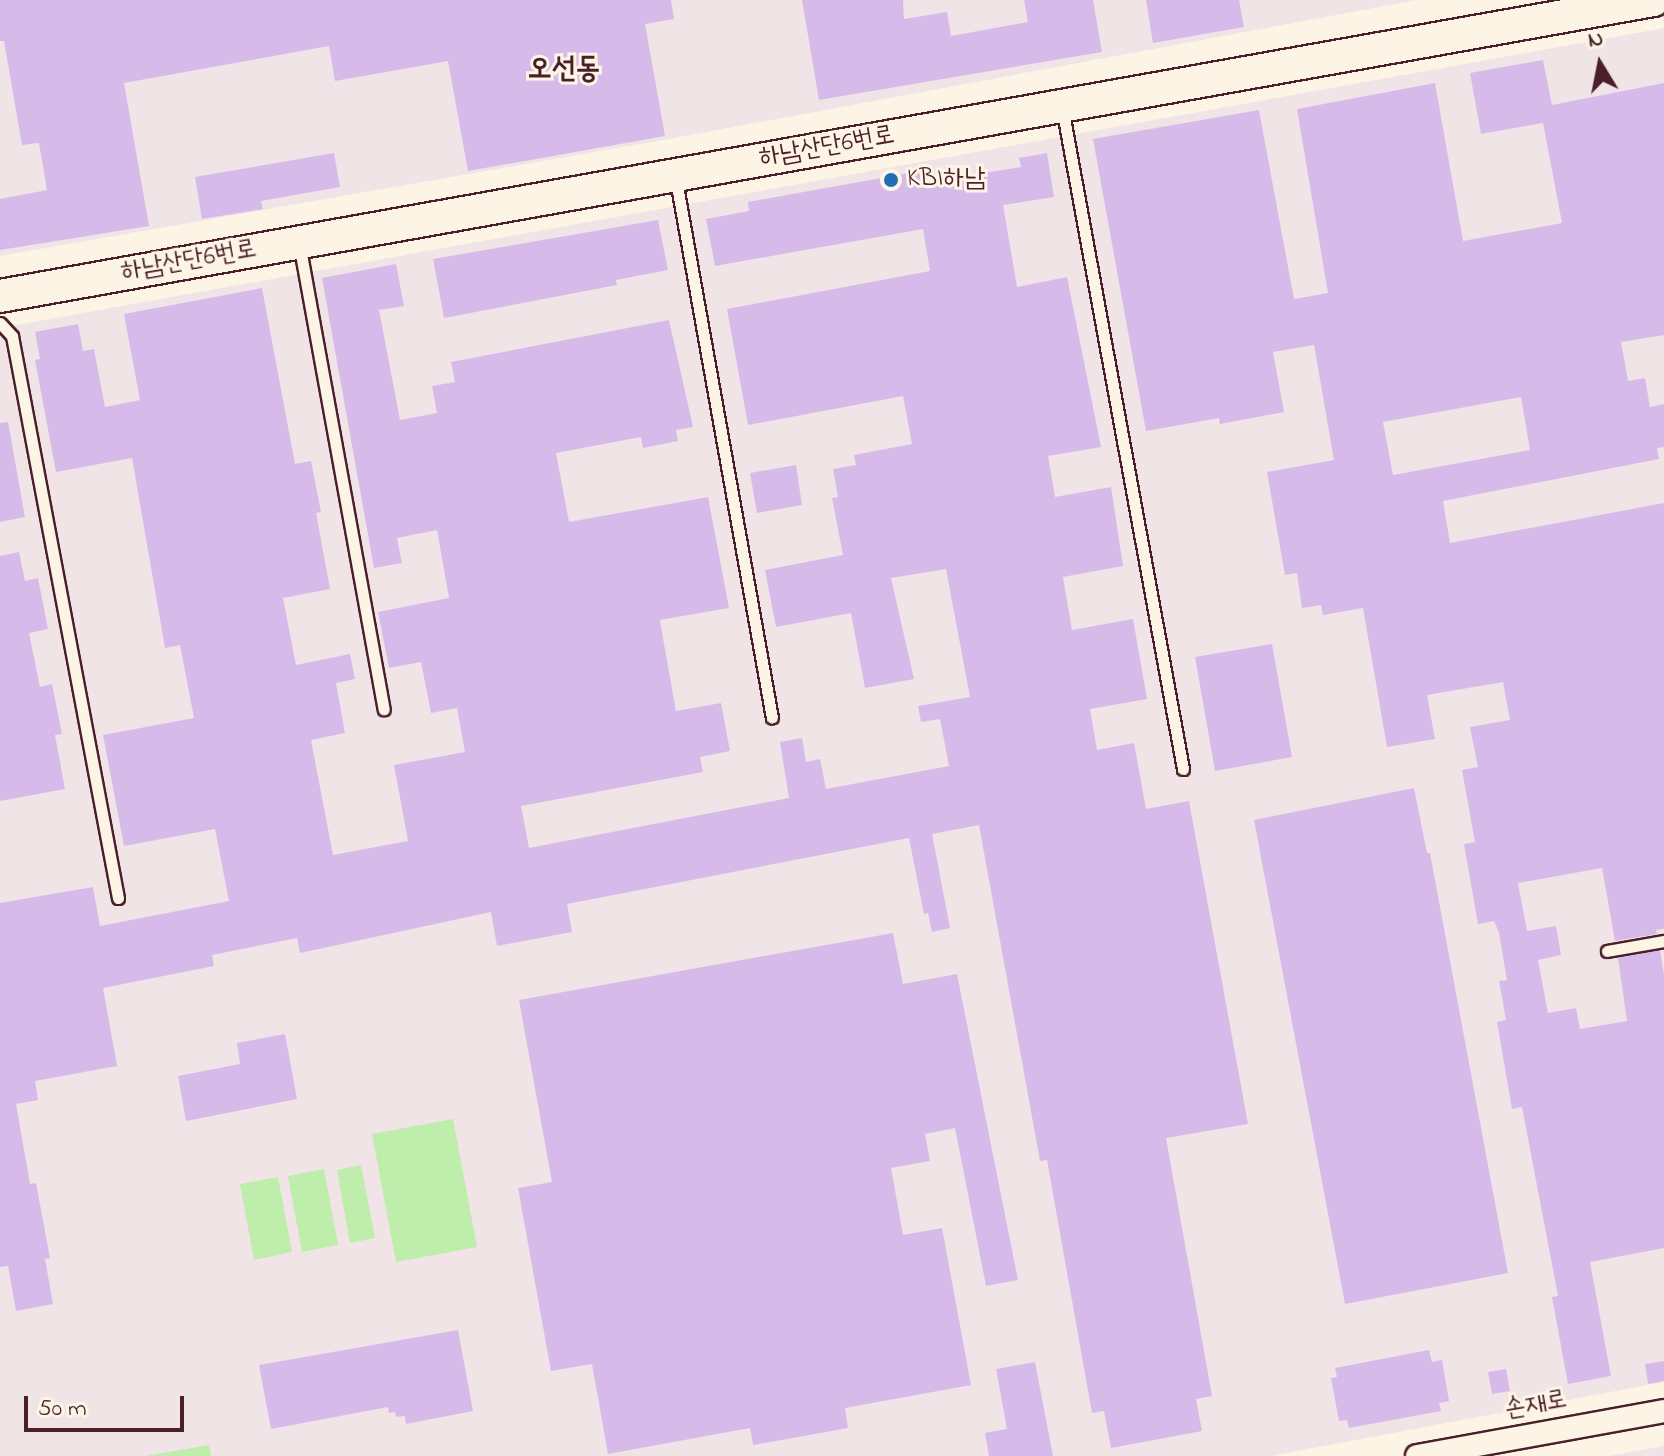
<!DOCTYPE html>
<html>
<head>
<meta charset="utf-8">
<style>
  body { margin:0 }
  #map { position:relative; width:1664px; height:1456px; overflow:hidden; background:#fcf5e5; font-family:"Indie Flower","Poor Story",sans-serif }
  div>[style] { position:absolute }
  [style*='--x'] { left:calc(var(--x)*1px); top:calc(var(--y)*1px); width:calc(var(--w)*1px); rotate:calc(var(--a)*1deg) }
  .built>* { inset:0; background:#f1e4e6 }
  .green>* { inset:0; background:#beedac }
  .building>* { inset:0; background:#d6bbea }
  .roads { filter:drop-shadow(2px 0 #4a1f2b) drop-shadow(-2px 0 #4a1f2b) drop-shadow(0 2px #4a1f2b) drop-shadow(0 -2px #4a1f2b) }
  .lane>* { height:11px; margin:-5.5px; padding:0 5.5px; transform-origin:5.5px; border-radius:5.5px; background:#fcf5e5 }
  .street>* { height:22px; margin:-11px; padding:0 11px; transform-origin:11px; border-radius:11px; background:#fcf5e5 }
  .secondary>* { height:32px; margin:-16px; padding:0 16px; transform-origin:16px; border-radius:16px; background:#fcf5e5 }
  .dots>* { width:22px; height:22px; translate:-50% -50%; box-sizing:border-box; border:4px solid #fcf5e5; border-radius:50% }
  span { translate:-50% -50%; white-space:nowrap; text-align:center; line-height:1.15; -webkit-text-stroke:6px #fcf5e5; paint-order:stroke }
  .street-label { font-size:26px; color:#4a1f2b }
  .poi-label { font-size:26px; color:#4a1f2b }
  .left { translate:0 -50%; text-align:left }
  .quarter-label { font-size:30px; color:#4a1f2b; font-weight:700 }
  .north { position:absolute; left:1560px; top:24px; width:80px; height:80px; -webkit-text-stroke:6px #fcf5e5; paint-order:stroke; rotate:350deg; font-size:22px; font-weight:700; line-height:32px; text-align:center; color:#4a1f2b }
  .north::after { content:''; display:block; margin:auto; width:28px; height:36px; background:#4a1f2b; clip-path:polygon(50% 0,100% 100%,50% 72%,0 100%) }
  .scale { position:absolute; left:24px; top:1396px; width:160px; height:36px; box-sizing:border-box; border:4px solid #4a1f2b; border-top:0; padding-left:10px; font-size:24px; line-height:28px; white-space:nowrap; color:#4a1f2b; -webkit-text-stroke:6px #fcf5e5; paint-order:stroke }
</style>
</head>
<body>
<div id="map">
  <div class="built">
    <i style="clip-path:polygon(0 0,1417px 0,669px 139px,0 256px)"></i>
    <i style="clip-path:polygon(1664px 28px,1664px 1382px,1271px 1456px,0 1456px,0 328px)"></i>
    <i style="clip-path:polygon(1664px 1446px,1664px 1456px,1609px 1456px)"></i>
  </div>
  <div class="green">
    <i style="clip-path:polygon(453px 1119px,477px 1247px,396px 1262px,372px 1134px)"></i>
    <i style="clip-path:polygon(361px 1165px,375px 1238px,350px 1243px,337px 1170px)"></i>
    <i style="clip-path:polygon(324px 1169px,338px 1245px,302px 1252px,288px 1176px)"></i>
    <i style="clip-path:polygon(278px 1177px,292px 1252px,254px 1260px,240px 1184px)"></i>
    <i style="clip-path:polygon(209px 1445px,211px 1456px,146px 1456px)"></i>
  </div>
  <div class="building">
    <i style="clip-path:polygon(0 0,671px 0,674px 19px,645px 24px,665px 136px,468px 171px,448px 61px,335px 81px,329px 46px,124px 83px,149px 226px,0 250px,0 199px,47px 190px,39px 143px,22px 145px,4px 41px,0 41px)"></i>
    <i style="clip-path:polygon(802px 0,903px 0,904px 19px,947px 12px,951px 36px,1028px 22px,1024px 0,1093px 0,1102px 52px,819px 100px)"></i>
    <i style="clip-path:polygon(1146px 0,1239px 0,1244px 27px,1153px 43px)"></i>
    <i style="clip-path:polygon(evenodd,1543px 60px,1552px 105px,1664px 83px,1664px 335px,1621px 342px,1628px 381px,1645px 378px,1650px 407px,1664px 404px,1664px 447px,1657px 448px,1659px 459px,1443px 501px,1450px 543px,1664px 503px,1664px 929px,1656px 930px,1657px 934px,1615px 941px,1602px 868px,1518px 883px,1527px 931px,1556px 926px,1561px 955px,1538px 960px,1548px 1013px,1576px 1008px,1580px 1029px,1627px 1021px,1618px 958px,1660px 950px,1664px 975px,1664px 1248px,1590px 1262px,1611px 1376px,1568px 1384px,1552px 1297px,1558px 1296px,1522px 1107px,1512px 1109px,1497px 1022px,1506px 1020px,1499px 981px,1507px 980px,1499px 933px,1494px 921px,1478px 924px,1464px 844px,1475px 842px,1462px 770px,1478px 767px,1470px 727px,1510px 720px,1503px 682px,1427px 695px,1435px 739px,1387px 747px,1363px 608px,1323px 615px,1321px 605px,1302px 608px,1297px 573px,1285px 575px,1267px 472px,1334px 460px,1314px 345px,1273px 352px,1284px 412px,1220px 424px,1219px 418px,1146px 431px,1093px 139px,1259px 110px,1294px 299px,1328px 293px,1297px 109px,1435px 83px,1463px 241px,1562px 223px,1543px 123px,1481px 134px,1470px 73px,1543px 60px,1521px 397px,1530px 450px,1393px 475px,1383px 422px,1521px 397px)"></i>
    <i style="clip-path:polygon(334px 153px,340px 187px,261px 201px,263px 209px,202px 219px,195px 177px)"></i>
    <i style="clip-path:polygon(1047px 153px,1054px 197px,1003px 205px,1017px 287px,1067px 277px,1101px 447px,1048px 456px,1055px 497px,1111px 487px,1123px 566px,1063px 577px,1072px 630px,1133px 619px,1147px 699px,1090px 709px,1097px 750px,1134px 743px,1146px 809px,1189px 801px,1248px 1124px,1166px 1138px,1212px 1396px,1196px 1399px,1202px 1431px,1111px 1448px,1104px 1411px,1092px 1413px,1047px 1160px,1040px 1161px,979px 825px,932px 834px,950px 928px,932px 932px,928px 913px,924px 914px,909px 838px,567px 904px,572px 932px,497px 946px,491px 912px,300px 953px,297px 938px,212px 955px,214px 966px,103px 988px,117px 1066px,35px 1081px,38px 1100px,16px 1104px,30px 1184px,36px 1183px,50px 1258px,45px 1259px,53px 1304px,16px 1311px,8px 1266px,0 1267px,0 903px,93px 887px,100px 926px,229px 901px,215px 829px,124px 846px,103px 735px,194px 718px,180px 645px,165px 648px,132px 458px,56px 472px,35px 360px,40px 359px,35px 332px,78px 324px,83px 351px,94px 349px,105px 407px,140px 400px,124px 314px,262px 288px,295px 464px,311px 461px,321px 512px,316px 513px,330px 589px,283px 598px,296px 665px,350px 654px,355px 679px,336px 683px,345px 733px,311px 740px,333px 855px,408px 841px,394px 765px,465px 752px,457px 708px,431px 713px,421px 662px,389px 668px,378px 612px,449px 598px,437px 530px,397px 538px,402px 563px,374px 568px,322px 278px,396px 264px,404px 306px,379px 310px,400px 420px,437px 413px,432px 386px,455px 382px,451px 362px,669px 320px,693px 427px,676px 430px,678px 441px,643px 448px,641px 437px,556px 453px,569px 522px,708px 497px,729px 608px,660px 620px,661px 627px,676px 711px,721px 703px,730px 751px,700px 757px,703px 772px,521px 806px,529px 848px,789px 798px,780px 742px,802px 738px,806px 762px,820px 759px,826px 789px,949px 766px,940px 719px,921px 722px,918px 706px,970px 697px,946px 569px,891px 578px,914px 679px,865px 688px,851px 613px,776px 627px,765px 570px,843px 555px,832px 498px,838px 497px,833px 469px,856px 465px,854px 455px,912px 444px,903px 396px,748px 425px,727px 309px,930px 271px,923px 229px,715px 266px,706px 219px,749px 211px,748px 202px,926px 170px,928px 182px,1021px 167px,1019px 158px)"></i>
    <i style="clip-path:polygon(658px 220px,668px 270px,616px 280px,617px 285px,444px 318px,433px 259px)"></i>
    <i style="clip-path:polygon(8px 422px,25px 517px,0 522px,0 423px)"></i>
    <i style="clip-path:polygon(796px 465px,802px 505px,757px 513px,750px 473px)"></i>
    <i style="clip-path:polygon(19px 552px,25px 581px,38px 578px,48px 629px,29px 633px,40px 687px,52px 684px,62px 734px,55px 735px,65px 789px,0 801px,0 556px)"></i>
    <i style="clip-path:polygon(1272px 644px,1292px 757px,1215px 771px,1195px 657px)"></i>
    <i style="clip-path:polygon(1414px 788px,1427px 853px,1430px 853px,1508px 1273px,1345px 1304px,1254px 820px)"></i>
    <i style="clip-path:polygon(893px 933px,903px 984px,957px 974px,1018px 1280px,986px 1286px,955px 1128px,925px 1134px,930px 1161px,891px 1168px,903px 1235px,942px 1228px,971px 1385px,845px 1408px,848px 1428px,753px 1445px,750px 1428px,608px 1454px,592px 1364px,551px 1371px,518px 1188px,552px 1182px,519px 1000px)"></i>
    <i style="clip-path:polygon(285px 1034px,297px 1099px,186px 1121px,178px 1076px,240px 1064px,237px 1043px)"></i>
    <i style="clip-path:polygon(458px 1330px,473px 1411px,406px 1424px,405px 1416px,396px 1417px,395px 1412px,389px 1413px,388px 1407px,271px 1429px,259px 1365px)"></i>
    <i style="clip-path:polygon(1429px 1350px,1432px 1362px,1442px 1360px,1449px 1401px,1439px 1403px,1441px 1411px,1349px 1428px,1347px 1420px,1339px 1421px,1331px 1378px,1337px 1377px,1335px 1368px)"></i>
    <i style="clip-path:polygon(1664px 1361px,1664px 1381px,1648px 1384px,1645px 1364px)"></i>
    <i style="clip-path:polygon(1035px 1362px,1053px 1456px,989px 1456px,985px 1433px,1007px 1429px,996px 1369px)"></i>
    <i style="clip-path:polygon(1506px 1369px,1510px 1391px,1492px 1394px,1488px 1372px)"></i>
  </div>
  <div class="roads">
    <div class="lane">
      <i style="--x:1062;--y:107;--w:673;--a:79.64"></i>
      <i style="--x:676;--y:180;--w:546;--a:79.88"></i>
      <i style="--x:299;--y:243;--w:474;--a:79.7"></i>
      <i style="--x:0;--y:323;--w:18;--a:47"></i>
      <i style="--x:12;--y:336;--w:572;--a:79.32"></i>
      <i style="--x:1607;--y:951;--w:58;--a:-10"></i>
    </div>
    <div class="street">
      <i style="--x:1417;--y:1456;--w:251;--a:-10.3"></i>
    </div>
    <div class="secondary">
      <i style="--x:0;--y:296;--w:1680;--a:-10.15"></i>
    </div>
  </div>
  <div class="dots">
    <i style="left:891px;top:180px;background:#1f6fb2"></i>
  </div>
  <div class="street-label">
    <span style="left:827px;top:148px;rotate:-10deg">하남산단6번로</span>
    <span style="left:189px;top:262px;rotate:-10deg">하남산단6번로</span>
    <span style="left:1536px;top:1406px;rotate:-10deg">손재로</span>
  </div>
  <div class="poi-label">
    <span class="left" style="left:907px;top:180px">KBI하남</span>
  </div>
  <div class="quarter-label">
    <span style="left:564px;top:70px">오선동</span>
  </div>
  <div class="north">N</div>
  <div class="scale">50 m</div>
</div>
</body>
</html>
